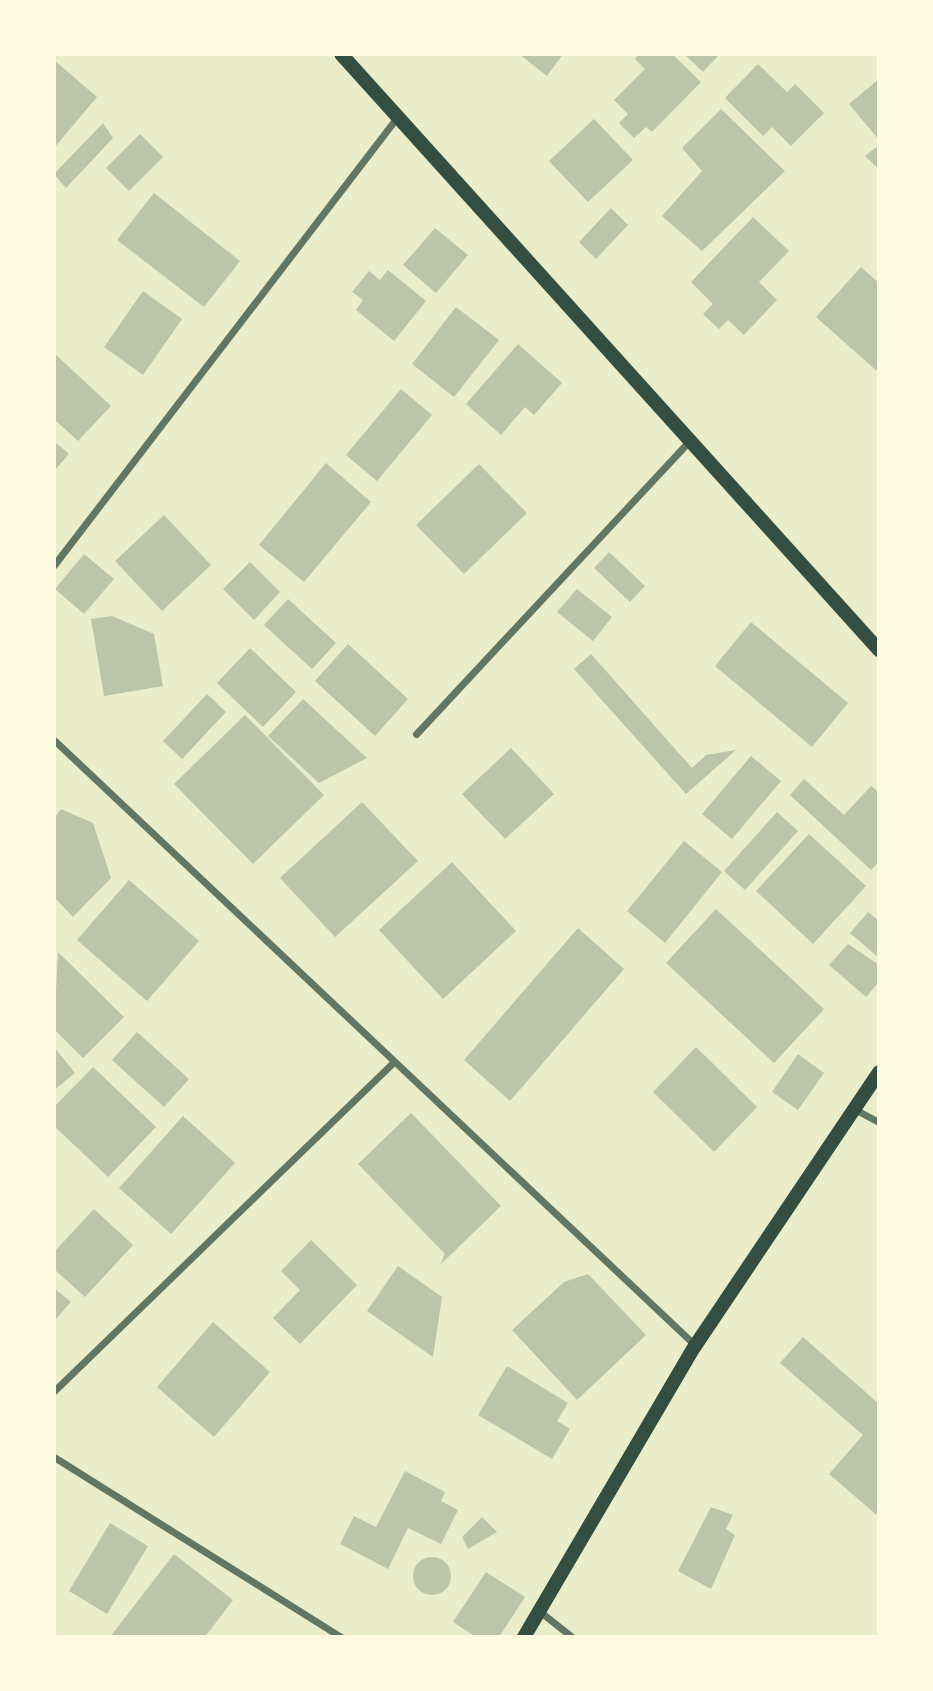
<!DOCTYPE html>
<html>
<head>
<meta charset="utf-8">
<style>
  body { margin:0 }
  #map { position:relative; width:933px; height:1691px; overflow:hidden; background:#e9edc9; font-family:"Archivo Narrow",sans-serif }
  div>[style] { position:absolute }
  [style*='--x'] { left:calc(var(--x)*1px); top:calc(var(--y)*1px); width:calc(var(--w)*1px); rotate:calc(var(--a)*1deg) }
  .building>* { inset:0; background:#bcc5a7 }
  .round { border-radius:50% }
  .minor>* { height:7px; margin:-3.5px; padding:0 3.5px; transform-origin:3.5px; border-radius:3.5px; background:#617663 }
  .secondary>* { height:14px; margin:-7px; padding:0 7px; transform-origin:7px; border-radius:7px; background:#344e41 }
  span { translate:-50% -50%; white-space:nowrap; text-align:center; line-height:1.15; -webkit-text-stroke:5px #fefae0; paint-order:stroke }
  .frame { position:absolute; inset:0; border:56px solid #fefae0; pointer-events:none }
</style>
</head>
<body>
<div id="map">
  <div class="building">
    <i style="clip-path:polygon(519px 54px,563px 54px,547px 76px)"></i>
    <i style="clip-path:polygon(639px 54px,672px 54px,701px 82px,652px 132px,646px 127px,634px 138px,619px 123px,628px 114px,614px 100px,645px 69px,635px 59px)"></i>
    <i style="clip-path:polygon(684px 54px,720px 54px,703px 72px)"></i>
    <i style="clip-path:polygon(54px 60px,97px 97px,54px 148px)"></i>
    <i style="clip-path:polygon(758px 64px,787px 92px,795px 84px,824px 113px,791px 146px,772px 127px,763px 136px,725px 98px)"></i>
    <i style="clip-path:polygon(879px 79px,879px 140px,849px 104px)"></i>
    <i style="clip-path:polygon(721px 109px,785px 171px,702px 251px,662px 216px,702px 171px,682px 148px)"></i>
    <i style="clip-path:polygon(594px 119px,633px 160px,588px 202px,549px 161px)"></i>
    <i style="clip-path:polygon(103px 123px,113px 138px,66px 188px,54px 174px)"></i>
    <i style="clip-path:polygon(140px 134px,163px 157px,129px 191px,106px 168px)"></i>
    <i style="clip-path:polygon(879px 145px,879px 169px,865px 156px)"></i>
    <i style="clip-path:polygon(154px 193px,240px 261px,204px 307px,117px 240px)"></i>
    <i style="clip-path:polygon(611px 208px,628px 225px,596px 259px,579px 242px)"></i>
    <i style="clip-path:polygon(753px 217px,789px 251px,759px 282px,777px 300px,744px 335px,728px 320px,719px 329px,703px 314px,713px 304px,691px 282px)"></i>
    <i style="clip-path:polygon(435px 228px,468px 255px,436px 293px,403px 265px)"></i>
    <i style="clip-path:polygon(861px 267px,879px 283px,879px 373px,816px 317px)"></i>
    <i style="clip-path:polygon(388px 270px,426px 301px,394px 341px,356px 310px,363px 300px,352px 292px,369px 271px,380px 280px)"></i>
    <i style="clip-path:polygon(143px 291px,182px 319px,143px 375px,104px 347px)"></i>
    <i style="clip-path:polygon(456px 307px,499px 340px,454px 397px,412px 364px)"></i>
    <i style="clip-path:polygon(518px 344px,562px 383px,534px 415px,525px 407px,501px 435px,466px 404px)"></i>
    <i style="clip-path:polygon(54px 353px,111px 406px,78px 441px,54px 419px)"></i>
    <i style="clip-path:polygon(401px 389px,432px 415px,377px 481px,346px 455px)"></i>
    <i style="clip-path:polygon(54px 441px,69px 454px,54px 471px)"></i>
    <i style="clip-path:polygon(326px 463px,371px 502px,304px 582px,259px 545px)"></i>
    <i style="clip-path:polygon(479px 464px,527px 513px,464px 574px,416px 525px)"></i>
    <i style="clip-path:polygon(164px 515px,211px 565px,162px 611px,115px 561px)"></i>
    <i style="clip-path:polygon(609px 552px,645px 586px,630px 602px,594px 568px)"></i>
    <i style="clip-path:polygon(84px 554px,114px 579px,84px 614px,55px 589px)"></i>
    <i style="clip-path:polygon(250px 562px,280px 592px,254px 620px,223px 589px)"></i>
    <i style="clip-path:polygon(577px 589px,612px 617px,593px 641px,557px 612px)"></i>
    <i style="clip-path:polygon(288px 599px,336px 643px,312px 669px,264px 625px)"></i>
    <i style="clip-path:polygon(112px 616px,154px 634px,163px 686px,104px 696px,91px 619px)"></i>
    <i style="clip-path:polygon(751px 622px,848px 703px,812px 747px,715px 666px)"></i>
    <i style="clip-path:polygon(348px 644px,408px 699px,375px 736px,315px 681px)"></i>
    <i style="clip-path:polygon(250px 648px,296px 692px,263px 727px,217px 683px)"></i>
    <i style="clip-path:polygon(591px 654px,692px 768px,706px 755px,736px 750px,686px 794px,574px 669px)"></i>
    <i style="clip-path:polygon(207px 694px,226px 712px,182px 759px,163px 741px)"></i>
    <i style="clip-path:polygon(303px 699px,367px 758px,319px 783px,268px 736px)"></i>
    <i style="clip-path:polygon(245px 715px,324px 795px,253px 864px,174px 784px)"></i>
    <i style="clip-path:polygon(511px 748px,554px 794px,505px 839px,462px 794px)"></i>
    <i style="clip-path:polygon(751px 756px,781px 781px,732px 839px,702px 814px)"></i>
    <i style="clip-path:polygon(804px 779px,844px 815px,871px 786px,879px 792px,879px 862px,871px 870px,790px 795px)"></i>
    <i style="clip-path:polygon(362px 802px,418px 861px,335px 937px,280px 878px)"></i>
    <i style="clip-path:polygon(61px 809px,93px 823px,111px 878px,73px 917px,54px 897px,54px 819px)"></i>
    <i style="clip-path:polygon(777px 812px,798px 831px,745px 890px,724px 871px)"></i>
    <i style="clip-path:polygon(809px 834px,866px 886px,813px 944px,756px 891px)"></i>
    <i style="clip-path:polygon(684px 841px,722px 872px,665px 943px,627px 911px)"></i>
    <i style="clip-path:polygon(452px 862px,516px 931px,443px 999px,379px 930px)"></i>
    <i style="clip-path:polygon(129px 880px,199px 941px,147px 1001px,77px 940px)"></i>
    <i style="clip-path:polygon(716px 909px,824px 1009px,774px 1063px,666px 963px)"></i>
    <i style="clip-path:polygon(868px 912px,879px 921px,879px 958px,850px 933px)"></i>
    <i style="clip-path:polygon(578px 928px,624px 969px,510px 1101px,464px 1060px)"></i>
    <i style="clip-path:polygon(848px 944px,879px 965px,879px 982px,866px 997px,829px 965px)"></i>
    <i style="clip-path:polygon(58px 952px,124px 1017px,83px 1058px,54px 1029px)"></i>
    <i style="clip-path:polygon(137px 1032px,189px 1079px,164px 1107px,112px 1060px)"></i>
    <i style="clip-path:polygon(54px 1047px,75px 1073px,54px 1090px)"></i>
    <i style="clip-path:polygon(696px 1047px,757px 1107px,714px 1152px,653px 1092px)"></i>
    <i style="clip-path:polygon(798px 1054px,824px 1073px,798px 1110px,772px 1092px)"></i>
    <i style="clip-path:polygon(93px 1067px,156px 1127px,108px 1177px,54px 1126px,54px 1107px)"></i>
    <i style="clip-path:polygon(411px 1113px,501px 1206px,440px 1265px,445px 1254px,358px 1164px)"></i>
    <i style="clip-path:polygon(183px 1116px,235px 1163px,171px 1234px,119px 1188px)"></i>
    <i style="clip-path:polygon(94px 1209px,133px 1245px,85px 1297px,54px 1269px,54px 1252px)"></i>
    <i style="clip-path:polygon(311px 1240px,357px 1285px,300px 1344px,273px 1318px,300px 1290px,281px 1271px)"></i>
    <i style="clip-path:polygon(398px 1266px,442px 1297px,433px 1357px,367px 1311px)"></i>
    <i style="clip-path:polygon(588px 1274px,646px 1335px,577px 1400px,512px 1330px,564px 1282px)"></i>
    <i style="clip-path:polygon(54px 1288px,71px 1302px,54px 1321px)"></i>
    <i style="clip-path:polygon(213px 1322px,270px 1372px,214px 1437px,157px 1387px)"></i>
    <i style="clip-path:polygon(803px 1337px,879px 1404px,879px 1517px,829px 1474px,863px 1435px,780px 1363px)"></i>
    <i style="clip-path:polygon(507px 1366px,568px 1403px,557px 1421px,570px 1429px,552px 1459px,478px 1415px)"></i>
    <i style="clip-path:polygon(405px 1471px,445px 1492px,441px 1501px,458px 1510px,441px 1544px,408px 1528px,388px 1569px,340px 1544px,354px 1516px,376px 1527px)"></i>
    <i style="clip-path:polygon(711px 1507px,733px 1515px,726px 1529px,735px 1535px,711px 1589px,678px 1571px)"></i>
    <i style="clip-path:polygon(482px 1517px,497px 1532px,468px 1549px,462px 1537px)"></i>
    <i style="clip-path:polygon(110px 1523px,148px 1546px,107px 1614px,69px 1591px)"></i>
    <i style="clip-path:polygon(174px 1554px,233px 1600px,205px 1637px,110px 1637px)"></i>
    <i class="round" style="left:413px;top:1557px;width:38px;height:38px"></i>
    <i style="clip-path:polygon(486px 1572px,525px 1597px,499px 1637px,476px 1637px,453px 1622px)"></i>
  </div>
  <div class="minor">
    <i style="--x:54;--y:565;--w:566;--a:-52.54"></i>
    <i style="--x:416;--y:734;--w:402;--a:-47"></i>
    <i style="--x:54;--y:740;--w:881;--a:43.35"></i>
    <i style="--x:858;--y:1111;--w:24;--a:28"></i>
    <i style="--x:54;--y:1391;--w:470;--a:-44.1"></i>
    <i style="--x:54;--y:1457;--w:339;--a:32.1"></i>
    <i style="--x:538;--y:1610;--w:43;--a:38.5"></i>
  </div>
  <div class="secondary">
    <i style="--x:341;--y:54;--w:803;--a:47.93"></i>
    <i style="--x:524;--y:1637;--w:338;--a:-59.6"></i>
    <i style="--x:695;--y:1346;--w:330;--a:-56.1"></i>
  </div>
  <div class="frame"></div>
</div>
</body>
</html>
